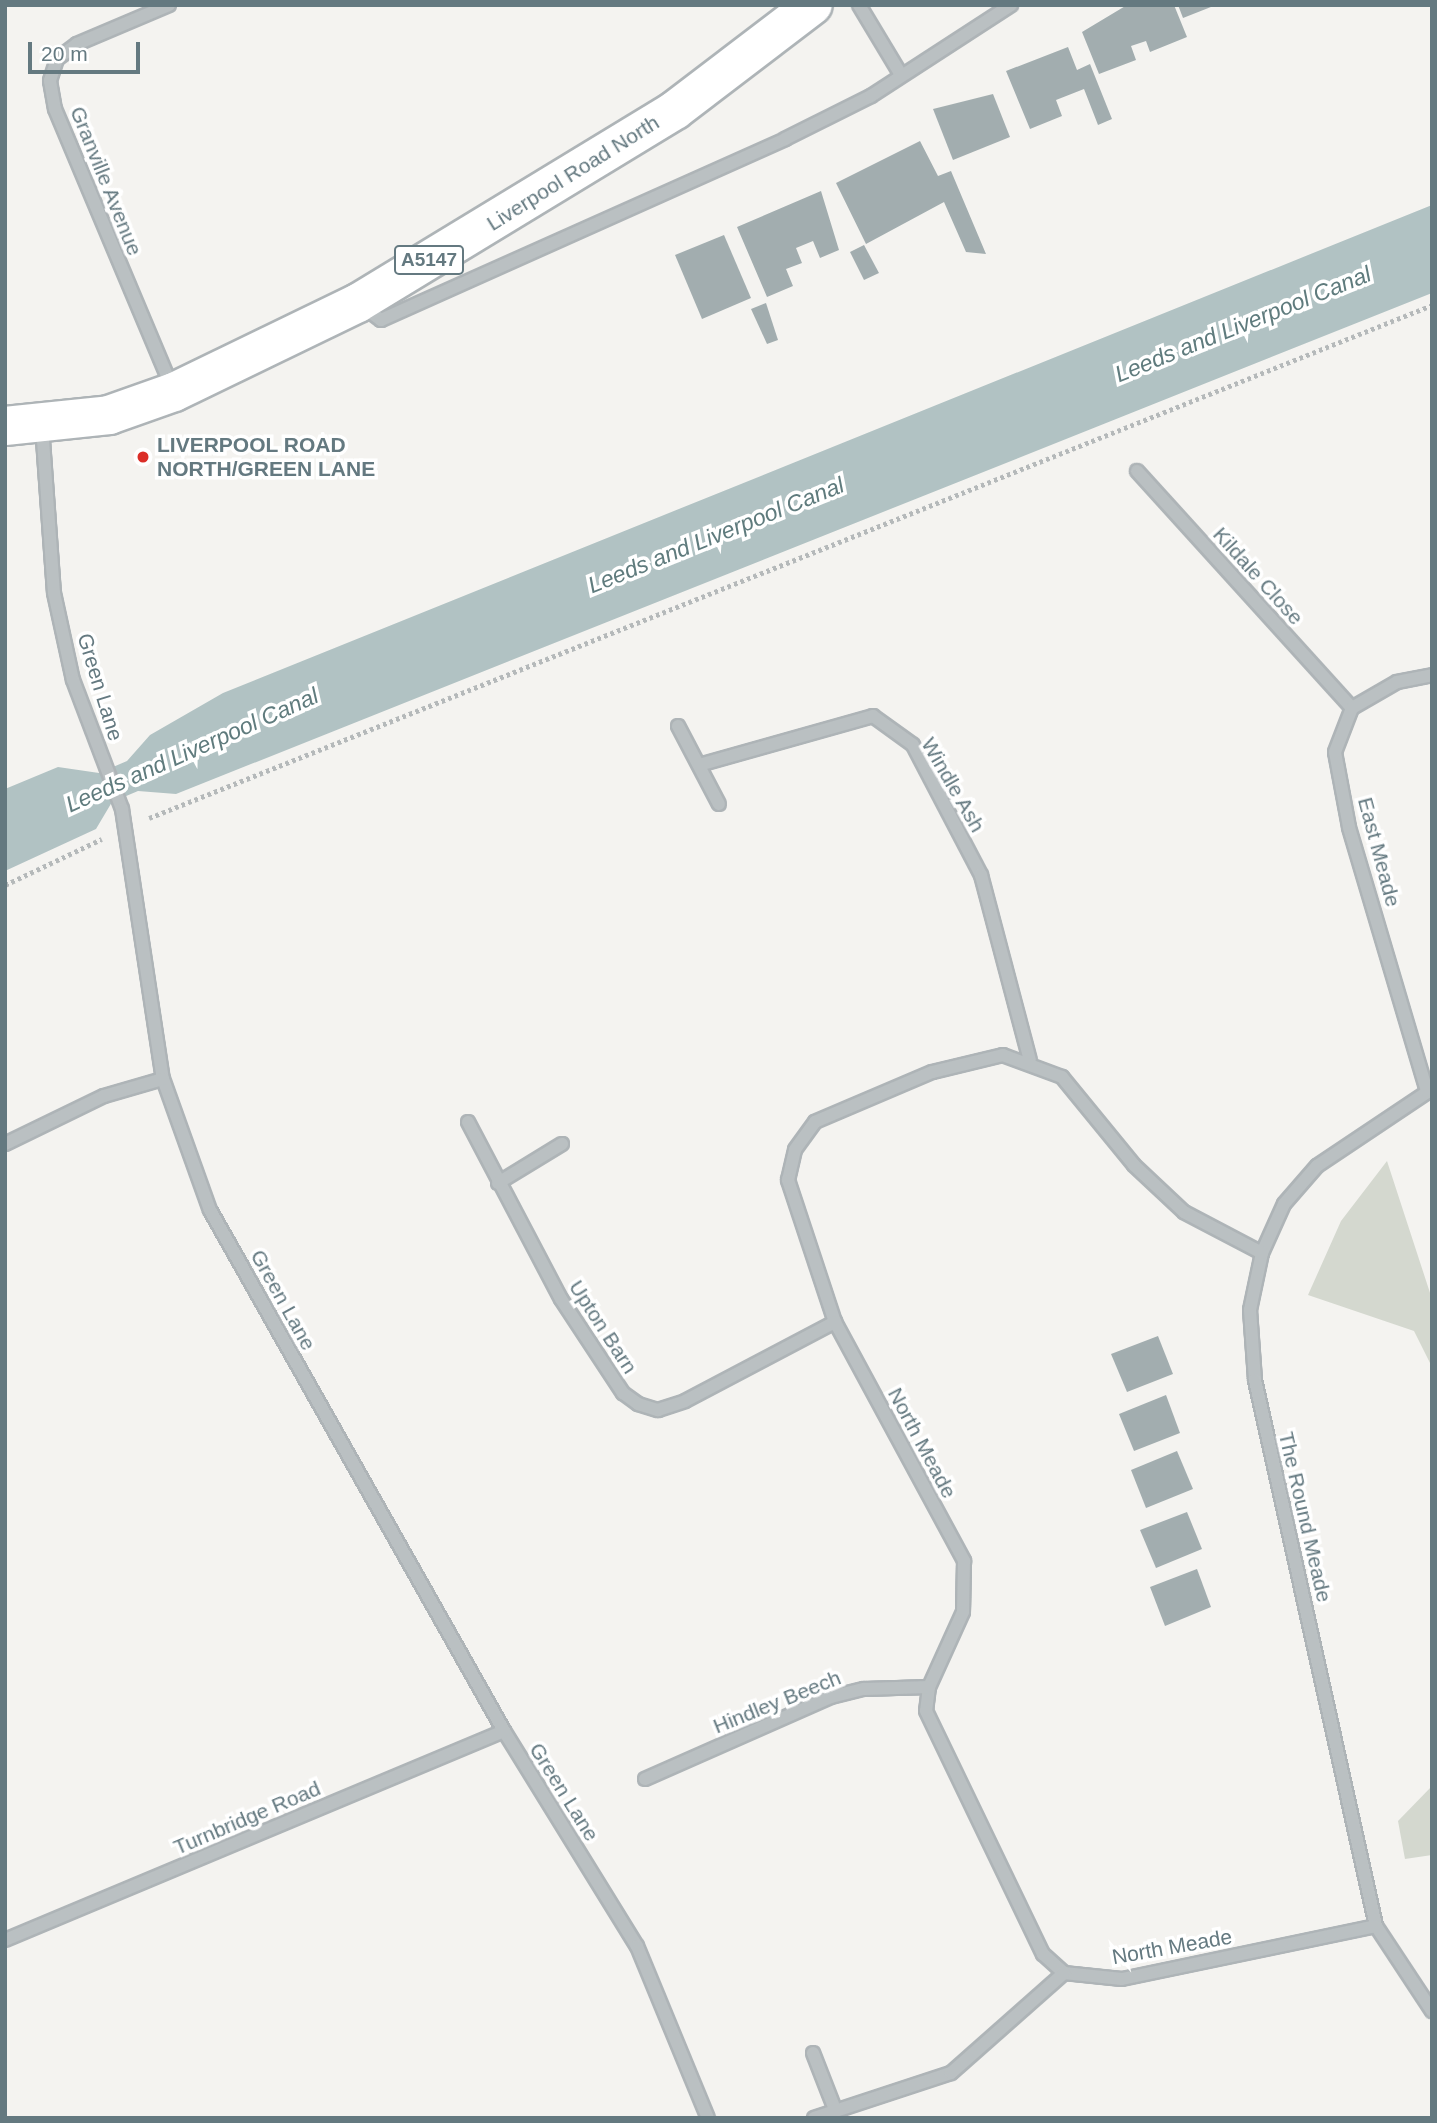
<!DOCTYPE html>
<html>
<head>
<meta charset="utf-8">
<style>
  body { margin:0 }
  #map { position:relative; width:1437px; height:2123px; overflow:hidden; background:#f4f3f0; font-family:Arial,sans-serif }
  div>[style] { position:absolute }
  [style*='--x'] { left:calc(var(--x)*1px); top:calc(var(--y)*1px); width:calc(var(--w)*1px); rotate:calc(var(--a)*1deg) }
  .green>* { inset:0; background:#d4d8cf }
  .water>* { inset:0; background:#b1c2c3 }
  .building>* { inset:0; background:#a2adaf }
  .path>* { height:4.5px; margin-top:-2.25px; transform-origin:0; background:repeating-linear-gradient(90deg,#b5b9ba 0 3.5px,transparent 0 7px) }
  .roads { filter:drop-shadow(2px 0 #aeb4b7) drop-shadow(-2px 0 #aeb4b7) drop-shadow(0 2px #aeb4b7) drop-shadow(0 -2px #aeb4b7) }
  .minor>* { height:12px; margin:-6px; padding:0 6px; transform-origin:6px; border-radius:6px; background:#bac0c2 }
  .major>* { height:38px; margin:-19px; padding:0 19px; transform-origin:19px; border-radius:19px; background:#fff }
  .dots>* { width:19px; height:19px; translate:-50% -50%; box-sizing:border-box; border:4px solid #fff; border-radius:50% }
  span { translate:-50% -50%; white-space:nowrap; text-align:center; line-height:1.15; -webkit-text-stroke:7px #fff; paint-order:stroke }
  .shield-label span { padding:2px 5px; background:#fff; border:2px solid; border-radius:5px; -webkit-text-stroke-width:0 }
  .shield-label { font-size:19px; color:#647980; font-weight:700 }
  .street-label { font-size:21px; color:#647980 }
  .poi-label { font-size:21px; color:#647980; font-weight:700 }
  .left { translate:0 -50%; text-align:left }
  .water-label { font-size:23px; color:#5f7b7d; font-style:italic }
  .frame { position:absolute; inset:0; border:7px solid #647980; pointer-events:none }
  .scale { position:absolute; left:28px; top:42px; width:112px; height:32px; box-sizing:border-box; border:4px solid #647980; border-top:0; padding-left:9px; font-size:21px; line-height:24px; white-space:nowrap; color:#647980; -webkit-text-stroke:5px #fff; paint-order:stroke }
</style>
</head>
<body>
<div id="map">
  <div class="green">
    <i style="clip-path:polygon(1387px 1161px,1432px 1299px,1432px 1367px,1414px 1331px,1308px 1295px,1341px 1221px)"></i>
    <i style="clip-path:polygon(1432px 1786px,1432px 1855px,1405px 1859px,1398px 1821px)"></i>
  </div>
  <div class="water">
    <i style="clip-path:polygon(1432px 205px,1432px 293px,176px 794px,138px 791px,112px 802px,96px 829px,5px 871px,5px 789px,58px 767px,99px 773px,127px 761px,150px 735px,223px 693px)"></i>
  </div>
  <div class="building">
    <i style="clip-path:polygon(1127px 5px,1174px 5px,1187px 37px,1150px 52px,1146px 41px,1131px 46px,1136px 60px,1099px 74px,1082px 32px)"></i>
    <i style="clip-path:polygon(1178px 5px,1216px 5px,1183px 18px)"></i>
    <i style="clip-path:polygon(1068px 47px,1077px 70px,1090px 64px,1112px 119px,1098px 125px,1084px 89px,1056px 100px,1062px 116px,1030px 129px,1006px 71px)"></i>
    <i style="clip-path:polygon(993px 94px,1010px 137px,953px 160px,933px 109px)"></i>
    <i style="clip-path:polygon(920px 141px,938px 176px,951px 171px,986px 254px,966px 252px,944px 202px,866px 244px,836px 183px)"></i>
    <i style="clip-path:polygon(821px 191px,839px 250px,820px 258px,813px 241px,796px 248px,802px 263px,786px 269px,793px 286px,767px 297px,737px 227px)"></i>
    <i style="clip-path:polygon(724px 235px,751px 298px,702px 319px,675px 255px)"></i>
    <i style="clip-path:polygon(864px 245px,879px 273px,864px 280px,850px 252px)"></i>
    <i style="clip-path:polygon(766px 303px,778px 340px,767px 344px,751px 309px)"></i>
    <i style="clip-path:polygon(1158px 1336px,1173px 1374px,1127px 1392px,1111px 1354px)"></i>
    <i style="clip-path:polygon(1166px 1395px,1180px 1433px,1134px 1451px,1119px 1414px)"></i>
    <i style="clip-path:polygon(1177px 1451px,1193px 1489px,1146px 1508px,1131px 1470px)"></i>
    <i style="clip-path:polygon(1187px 1512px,1202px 1549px,1156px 1568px,1140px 1530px)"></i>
    <i style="clip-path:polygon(1197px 1569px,1211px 1607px,1165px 1626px,1150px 1587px)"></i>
  </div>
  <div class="path">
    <i style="--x:149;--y:818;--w:1382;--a:-21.79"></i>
    <i style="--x:5;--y:885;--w:107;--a:-25.4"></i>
  </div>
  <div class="roads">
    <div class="minor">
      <i style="--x:169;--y:5;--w:100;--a:157"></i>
      <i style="--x:77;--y:44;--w:25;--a:143"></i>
      <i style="--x:57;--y:59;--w:23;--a:108"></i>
      <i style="--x:50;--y:81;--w:28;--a:80"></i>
      <i style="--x:55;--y:109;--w:303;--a:67.2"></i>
      <i style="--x:859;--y:5;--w:82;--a:59"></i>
      <i style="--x:361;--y:305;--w:25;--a:37"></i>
      <i style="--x:381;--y:320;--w:443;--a:-24.1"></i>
      <i style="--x:785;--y:139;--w:96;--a:-26.6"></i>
      <i style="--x:871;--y:96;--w:167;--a:-33"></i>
      <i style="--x:42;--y:426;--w:167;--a:85.9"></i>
      <i style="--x:54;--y:593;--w:89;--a:77.7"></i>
      <i style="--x:73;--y:680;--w:138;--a:69.2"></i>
      <i style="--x:122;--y:809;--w:273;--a:81.4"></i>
      <i style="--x:163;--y:1079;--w:139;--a:70.3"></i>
      <i style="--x:210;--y:1210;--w:598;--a:60.56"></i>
      <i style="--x:504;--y:1731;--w:253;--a:58.3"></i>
      <i style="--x:637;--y:1946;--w:186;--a:67.6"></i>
      <i style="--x:1137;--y:471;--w:320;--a:47.8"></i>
      <i style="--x:678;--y:726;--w:88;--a:62.3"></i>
      <i style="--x:699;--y:765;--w:181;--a:-15.7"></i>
      <i style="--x:873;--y:716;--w:49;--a:35.9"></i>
      <i style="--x:913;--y:745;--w:147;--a:62.4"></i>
      <i style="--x:981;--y:875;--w:191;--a:75.2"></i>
      <i style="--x:1432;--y:1089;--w:138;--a:146.2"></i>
      <i style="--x:1317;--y:1166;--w:50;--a:131"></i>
      <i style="--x:1284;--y:1204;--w:54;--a:114.2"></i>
      <i style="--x:1262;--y:1253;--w:58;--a:101.9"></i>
      <i style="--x:1250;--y:1310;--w:70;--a:85.9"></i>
      <i style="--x:1255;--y:1380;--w:559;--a:77.5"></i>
      <i style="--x:1376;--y:1926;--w:102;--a:56.6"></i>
      <i style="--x:1427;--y:1091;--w:275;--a:-106.5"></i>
      <i style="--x:1349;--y:827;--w:76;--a:-100.6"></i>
      <i style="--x:1335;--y:752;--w:47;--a:-68.9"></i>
      <i style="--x:1352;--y:708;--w:52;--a:-30"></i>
      <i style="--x:1397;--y:682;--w:36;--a:-11"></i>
      <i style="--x:468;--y:1122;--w:200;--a:62.3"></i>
      <i style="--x:561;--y:1299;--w:113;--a:56.6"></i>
      <i style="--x:623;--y:1393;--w:19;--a:36"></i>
      <i style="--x:638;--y:1404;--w:21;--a:17"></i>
      <i style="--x:658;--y:1410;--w:28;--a:-18"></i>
      <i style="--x:685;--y:1401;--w:170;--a:-27.8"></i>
      <i style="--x:5;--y:1144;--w:110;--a:-25.9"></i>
      <i style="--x:104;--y:1096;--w:61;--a:-16.1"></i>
      <i style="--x:498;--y:1183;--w:75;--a:-31.4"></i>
      <i style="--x:1262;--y:1253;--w:88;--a:-152.3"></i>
      <i style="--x:1184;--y:1212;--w:69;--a:-136.8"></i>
      <i style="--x:1134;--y:1165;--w:114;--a:-129.3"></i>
      <i style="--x:1062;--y:1077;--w:63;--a:-159.6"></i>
      <i style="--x:1003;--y:1055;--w:73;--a:166.5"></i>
      <i style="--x:932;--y:1072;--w:127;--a:156.9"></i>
      <i style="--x:815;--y:1122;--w:34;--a:126"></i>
      <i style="--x:795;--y:1150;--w:31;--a:103"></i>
      <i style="--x:788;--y:1180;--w:150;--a:71.7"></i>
      <i style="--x:835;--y:1322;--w:272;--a:61.6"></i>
      <i style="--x:964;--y:1561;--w:51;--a:91.1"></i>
      <i style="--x:963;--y:1612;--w:82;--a:114.4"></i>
      <i style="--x:929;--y:1687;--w:24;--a:97"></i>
      <i style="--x:926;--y:1711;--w:270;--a:64.3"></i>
      <i style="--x:1043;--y:1954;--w:28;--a:42"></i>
      <i style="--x:1064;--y:1973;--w:58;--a:5.9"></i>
      <i style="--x:1122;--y:1979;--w:259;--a:-11.8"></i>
      <i style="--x:645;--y:1779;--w:203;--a:-23.8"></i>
      <i style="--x:831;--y:1697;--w:34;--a:-14"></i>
      <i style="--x:864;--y:1689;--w:65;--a:-1.8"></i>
      <i style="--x:5;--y:1940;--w:541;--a:-22.73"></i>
      <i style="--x:813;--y:2053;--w:58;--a:68.7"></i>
      <i style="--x:814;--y:2118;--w:144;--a:-18.2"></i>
      <i style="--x:951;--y:2073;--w:151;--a:-41.5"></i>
    </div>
    <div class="major">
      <i style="--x:5;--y:426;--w:105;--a:-6"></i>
      <i style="--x:109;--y:415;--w:69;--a:-19.5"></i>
      <i style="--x:174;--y:392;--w:204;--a:-25.8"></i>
      <i style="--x:358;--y:303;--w:371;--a:-31.3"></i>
      <i style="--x:675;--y:110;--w:173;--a:-37.3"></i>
    </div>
  </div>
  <div class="dots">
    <i style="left:143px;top:457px;background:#db2e28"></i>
  </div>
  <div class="shield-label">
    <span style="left:429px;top:260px">A5147</span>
  </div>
  <div class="street-label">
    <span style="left:573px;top:173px;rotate:-32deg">Liverpool Road North</span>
    <span style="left:106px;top:181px;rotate:68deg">Granville Avenue</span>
    <span style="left:1258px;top:576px;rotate:48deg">Kildale Close</span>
    <span style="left:100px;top:687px;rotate:73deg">Green Lane</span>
    <span style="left:953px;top:785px;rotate:60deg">Windle Ash</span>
    <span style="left:1379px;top:852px;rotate:75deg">East Meade</span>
    <span style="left:283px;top:1300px;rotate:61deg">Green Lane</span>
    <span style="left:603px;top:1327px;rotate:57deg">Upton Barn</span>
    <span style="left:922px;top:1443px;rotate:62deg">North Meade</span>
    <span style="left:1305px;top:1517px;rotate:77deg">The Round Meade</span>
    <span style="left:777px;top:1702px;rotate:-22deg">Hindley Beech</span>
    <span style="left:564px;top:1792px;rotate:58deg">Green Lane</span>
    <span style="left:247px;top:1818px;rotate:-23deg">Turnbridge Road</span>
    <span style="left:1172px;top:1947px;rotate:-10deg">North Meade</span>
  </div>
  <div class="poi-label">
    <span class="left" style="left:157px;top:457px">LIVERPOOL ROAD<br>NORTH/GREEN LANE</span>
  </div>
  <div class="water-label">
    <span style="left:1243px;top:324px;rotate:-22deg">Leeds and Liverpool Canal</span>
    <span style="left:716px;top:535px;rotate:-22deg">Leeds and Liverpool Canal</span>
    <span style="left:192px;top:750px;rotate:-24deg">Leeds and Liverpool Canal</span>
  </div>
  <div class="frame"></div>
  <div class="scale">20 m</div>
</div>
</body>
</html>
